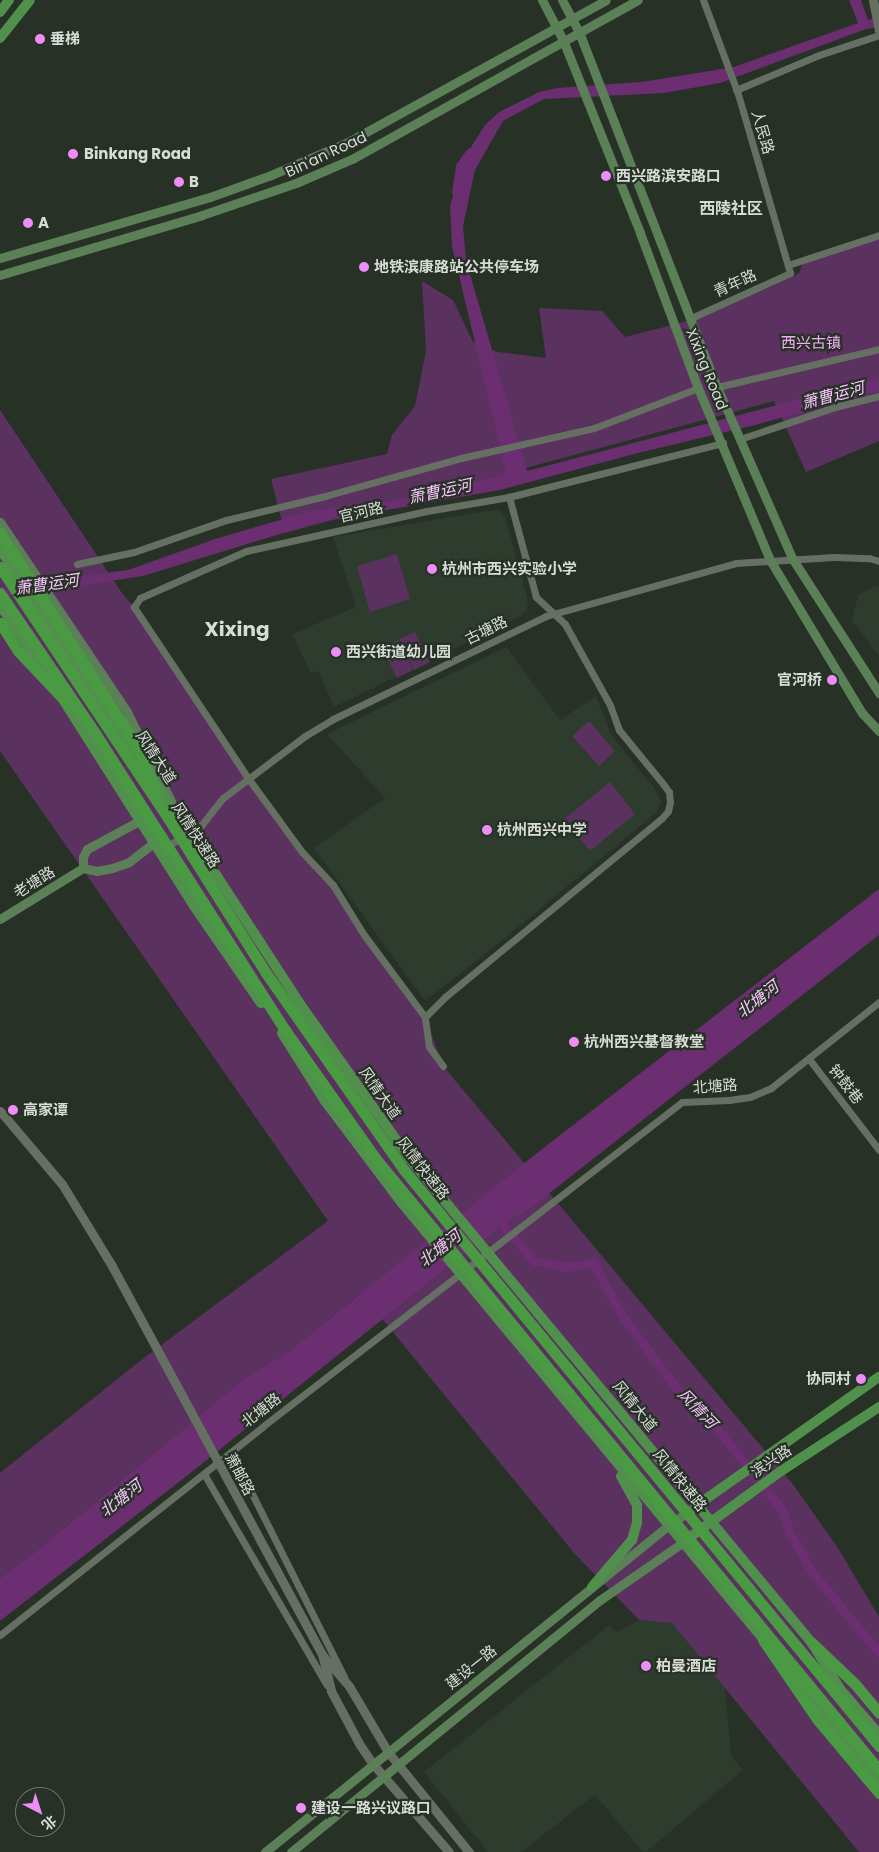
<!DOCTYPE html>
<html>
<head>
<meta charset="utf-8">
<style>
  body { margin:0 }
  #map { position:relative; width:879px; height:1852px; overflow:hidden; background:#273126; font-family:Poppins,"Noto Sans SC",sans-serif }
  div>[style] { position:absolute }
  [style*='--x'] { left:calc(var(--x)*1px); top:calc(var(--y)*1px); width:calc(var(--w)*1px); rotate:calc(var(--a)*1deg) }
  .built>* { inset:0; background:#2d3c2c }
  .green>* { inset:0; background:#5b3160 }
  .water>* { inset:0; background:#6a2e71 }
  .canal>* { height:9px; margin:-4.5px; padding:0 4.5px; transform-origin:4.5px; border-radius:4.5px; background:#6a2e71 }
  .minor>* { height:7px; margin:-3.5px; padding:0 3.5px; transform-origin:3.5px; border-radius:3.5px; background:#657063 }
  .tertiary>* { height:9px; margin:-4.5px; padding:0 4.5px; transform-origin:4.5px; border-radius:4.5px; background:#657063 }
  .secondary>* { height:9px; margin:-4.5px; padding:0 4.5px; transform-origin:4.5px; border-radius:4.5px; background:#5b8058 }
  .primary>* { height:10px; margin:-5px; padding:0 5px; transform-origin:5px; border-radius:5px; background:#51904c }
  .trunk>* { height:11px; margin:-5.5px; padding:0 5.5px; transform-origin:5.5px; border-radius:5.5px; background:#4a9a44 }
  .dots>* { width:14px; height:14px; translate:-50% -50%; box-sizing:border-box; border:2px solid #273126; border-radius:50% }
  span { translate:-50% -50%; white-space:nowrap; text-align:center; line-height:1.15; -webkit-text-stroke:4.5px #273126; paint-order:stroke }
  .poi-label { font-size:15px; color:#d7ddd6; font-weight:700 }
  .left { translate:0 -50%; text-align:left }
  .right { translate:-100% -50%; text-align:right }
  .street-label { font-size:15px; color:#d7ddd6 }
  .park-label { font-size:15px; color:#f2aef8 }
  .neighbourhood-label { font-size:16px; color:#d7ddd6; font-weight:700 }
  .water-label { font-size:16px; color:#f8c5fd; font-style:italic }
  .district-label { font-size:20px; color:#d7ddd6; font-weight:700 }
  .north { position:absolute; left:15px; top:1787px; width:50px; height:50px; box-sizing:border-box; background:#273126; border:1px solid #6d766c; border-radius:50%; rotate:140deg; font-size:14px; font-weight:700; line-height:20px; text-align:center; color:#d7ddd6 }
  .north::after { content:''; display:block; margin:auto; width:18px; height:22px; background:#ee8cf8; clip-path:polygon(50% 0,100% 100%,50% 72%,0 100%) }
</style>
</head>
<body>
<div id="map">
  <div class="built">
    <i style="clip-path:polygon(493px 510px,500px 511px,505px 517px,528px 601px,527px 610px,521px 616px,334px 707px,318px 671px,311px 673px,292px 634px,356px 607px,333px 537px)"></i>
    <i style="clip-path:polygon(874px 586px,879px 586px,879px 656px,852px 621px,858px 595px)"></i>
    <i style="clip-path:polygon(506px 647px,560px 720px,596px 696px,612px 736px,657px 792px,661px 801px,657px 812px,499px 943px,425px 1001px,314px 848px,385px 798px,327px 734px)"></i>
    <i style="clip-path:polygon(639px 1620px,672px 1623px,725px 1688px,731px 1755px,743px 1770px,646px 1852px,643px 1852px,595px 1795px,521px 1852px,488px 1852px,424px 1772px,609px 1625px,618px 1632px)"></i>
  </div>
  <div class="green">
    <i style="clip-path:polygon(879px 234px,879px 441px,806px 472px,774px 401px,285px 533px,271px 479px,387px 454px,392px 435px,415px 406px,426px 351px,422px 281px,453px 300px,473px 342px,498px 352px,546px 358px,539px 308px,602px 311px,625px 337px,703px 317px,794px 276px,800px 272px,802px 264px)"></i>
    <i style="clip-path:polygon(0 410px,122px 593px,134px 607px,302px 852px,333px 885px,425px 1017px,443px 1066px,792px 1483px,838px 1548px,879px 1617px,879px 1852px,859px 1852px,672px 1623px,639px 1620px,574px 1553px,361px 1293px,286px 1353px,246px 1377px,40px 1548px,0 1578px,0 1473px,140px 1361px,328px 1221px,0 751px)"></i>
    <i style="clip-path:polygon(397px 554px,410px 599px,370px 612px,357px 566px)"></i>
    <i style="clip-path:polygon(415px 632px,430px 662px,414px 670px,399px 639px)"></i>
    <i style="clip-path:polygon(398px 640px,413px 670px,397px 678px,382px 648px)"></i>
    <i style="clip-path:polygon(589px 721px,615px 751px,599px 766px,572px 736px)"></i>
    <i style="clip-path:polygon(610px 782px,635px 814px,590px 851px,564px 819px)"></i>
  </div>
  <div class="water">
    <i style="clip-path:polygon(849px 0,861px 0,868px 20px,879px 17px,879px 27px,866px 29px,720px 83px,664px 93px,544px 99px,503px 121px,475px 170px,463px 226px,466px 260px,527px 471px,879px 378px,879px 391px,755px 425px,638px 453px,500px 490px,319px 522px,143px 576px,0 598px,0 587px,128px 570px,218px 538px,311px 511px,418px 497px,506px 473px,452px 246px,450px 206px,466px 155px,485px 125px,499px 112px,539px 92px,557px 88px,642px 82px,734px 67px,858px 23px)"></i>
    <i style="clip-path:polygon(879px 889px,879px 935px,528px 1210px,507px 1221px,439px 1274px,193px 1471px,0 1621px,0 1578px,40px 1548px,246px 1377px,286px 1353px,537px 1153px)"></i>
  </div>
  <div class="canal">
    <i style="--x:456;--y:192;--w:26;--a:-81"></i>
    <i style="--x:460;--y:166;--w:17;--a:-54"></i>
    <i style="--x:496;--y:1217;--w:58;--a:49.2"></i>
    <i style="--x:534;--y:1261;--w:34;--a:10"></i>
    <i style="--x:567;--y:1267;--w:26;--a:-9"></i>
    <i style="--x:593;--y:1263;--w:62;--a:60.9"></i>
    <i style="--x:623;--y:1317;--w:99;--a:53.2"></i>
    <i style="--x:682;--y:1396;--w:50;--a:43.4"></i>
    <i style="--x:718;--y:1430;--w:102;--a:51.3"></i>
    <i style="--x:782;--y:1510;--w:24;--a:71"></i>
    <i style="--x:790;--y:1533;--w:43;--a:61.1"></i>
    <i style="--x:811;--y:1571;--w:107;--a:50.3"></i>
  </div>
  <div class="minor">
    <i style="--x:736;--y:90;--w:90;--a:-22.9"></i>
    <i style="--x:819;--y:55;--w:63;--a:-18.4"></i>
    <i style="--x:788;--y:265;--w:96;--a:-18.2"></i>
    <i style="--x:691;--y:318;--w:109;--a:-24.4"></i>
    <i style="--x:790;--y:273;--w:186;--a:-106.2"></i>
    <i style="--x:738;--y:94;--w:100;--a:-110.4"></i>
    <i style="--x:717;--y:387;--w:166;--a:-13.2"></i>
    <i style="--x:740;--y:439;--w:100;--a:-18.6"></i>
    <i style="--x:835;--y:407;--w:45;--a:-14"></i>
    <i style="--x:77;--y:564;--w:58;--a:-11.9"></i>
    <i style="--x:134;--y:552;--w:97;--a:-19.2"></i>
    <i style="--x:226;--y:520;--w:102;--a:-13.6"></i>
    <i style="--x:325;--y:496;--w:141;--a:-15.6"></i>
    <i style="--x:461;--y:458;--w:136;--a:-12.7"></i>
    <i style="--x:594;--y:428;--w:111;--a:-21"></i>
    <i style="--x:163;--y:844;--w:6;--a:9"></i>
    <i style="--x:169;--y:845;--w:36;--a:-30"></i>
    <i style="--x:200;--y:827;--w:37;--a:-52"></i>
    <i style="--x:223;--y:798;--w:103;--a:-37.1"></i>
    <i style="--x:305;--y:736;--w:33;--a:-31"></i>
    <i style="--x:333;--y:719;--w:237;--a:-25.8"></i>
    <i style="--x:546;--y:616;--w:197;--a:-15.6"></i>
    <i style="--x:736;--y:563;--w:98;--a:-3.5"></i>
    <i style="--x:834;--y:557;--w:35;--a:2"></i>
    <i style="--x:869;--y:558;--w:10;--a:17"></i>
    <i style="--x:425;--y:1017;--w:102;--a:-126.6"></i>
    <i style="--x:364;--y:935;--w:59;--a:-121.8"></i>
    <i style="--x:333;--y:885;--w:45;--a:-133.2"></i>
    <i style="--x:302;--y:852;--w:92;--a:-126.1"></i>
    <i style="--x:248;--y:778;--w:206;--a:-123.7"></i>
    <i style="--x:134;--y:607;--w:11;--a:-56"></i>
    <i style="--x:140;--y:598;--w:116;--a:-23.9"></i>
    <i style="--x:246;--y:551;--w:185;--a:-12.5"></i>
    <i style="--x:427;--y:511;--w:83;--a:-9.7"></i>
    <i style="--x:509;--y:497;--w:221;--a:-14.2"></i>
    <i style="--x:809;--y:1059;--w:115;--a:52.4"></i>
    <i style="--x:443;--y:1066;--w:24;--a:-126"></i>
    <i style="--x:429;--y:1047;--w:30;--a:-98"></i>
    <i style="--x:425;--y:1017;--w:28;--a:-45"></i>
    <i style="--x:445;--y:997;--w:281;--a:-39.5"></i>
    <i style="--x:662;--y:818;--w:9;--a:-49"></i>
    <i style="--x:668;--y:811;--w:9;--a:-77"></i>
    <i style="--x:670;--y:802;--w:10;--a:-96"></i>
    <i style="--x:669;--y:792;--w:9;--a:-126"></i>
    <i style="--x:664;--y:785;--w:71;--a:-129.3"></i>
    <i style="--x:619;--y:730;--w:27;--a:-110"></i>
    <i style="--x:610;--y:705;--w:93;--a:-119.1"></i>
    <i style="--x:565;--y:624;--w:40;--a:-137"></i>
    <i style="--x:536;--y:597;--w:104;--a:-105.1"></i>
    <i style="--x:231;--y:1452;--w:252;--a:63.3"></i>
    <i style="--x:204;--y:1474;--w:244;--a:59.8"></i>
    <i style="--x:0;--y:1635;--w:335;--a:-38.4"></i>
    <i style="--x:262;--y:1427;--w:531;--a:-37.73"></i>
    <i style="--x:682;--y:1102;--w:47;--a:-2.4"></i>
    <i style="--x:729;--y:1100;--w:21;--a:-8"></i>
    <i style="--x:750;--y:1097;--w:23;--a:-23"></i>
    <i style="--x:771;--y:1088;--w:138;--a:-38.5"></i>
  </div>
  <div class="tertiary">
    <i style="--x:873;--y:0;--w:31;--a:79"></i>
    <i style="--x:0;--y:1111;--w:96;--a:49.7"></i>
    <i style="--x:62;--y:1184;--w:96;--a:58.6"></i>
    <i style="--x:112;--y:1266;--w:441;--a:61.6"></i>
    <i style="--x:322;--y:1654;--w:38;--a:76"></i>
    <i style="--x:331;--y:1691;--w:61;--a:61.8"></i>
    <i style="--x:360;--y:1745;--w:23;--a:56"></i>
    <i style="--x:373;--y:1764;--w:116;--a:49.2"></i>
    <i style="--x:323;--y:1656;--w:40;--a:49"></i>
    <i style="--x:349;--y:1686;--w:77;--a:59.4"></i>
    <i style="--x:388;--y:1752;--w:129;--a:51"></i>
  </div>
  <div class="secondary">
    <i style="--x:542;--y:0;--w:45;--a:62.3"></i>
    <i style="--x:563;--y:40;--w:208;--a:68.2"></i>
    <i style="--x:640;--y:233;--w:165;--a:69.5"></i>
    <i style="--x:698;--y:388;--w:186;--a:67.3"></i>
    <i style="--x:770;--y:560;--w:179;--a:59"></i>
    <i style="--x:862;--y:713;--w:25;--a:47"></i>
    <i style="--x:562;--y:0;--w:36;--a:62"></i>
    <i style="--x:579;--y:32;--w:381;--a:68.8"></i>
    <i style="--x:717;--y:387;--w:187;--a:66.3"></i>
    <i style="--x:792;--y:558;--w:161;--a:57.2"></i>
    <i style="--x:0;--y:258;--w:219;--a:-16.2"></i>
    <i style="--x:210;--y:197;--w:65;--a:-19.8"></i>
    <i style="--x:271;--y:175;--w:84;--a:-23.2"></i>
    <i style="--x:348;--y:142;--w:294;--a:-28.8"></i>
    <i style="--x:0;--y:275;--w:211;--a:-16.5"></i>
    <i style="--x:202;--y:215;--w:99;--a:-18.8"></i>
    <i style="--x:296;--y:183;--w:61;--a:-23.2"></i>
    <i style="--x:352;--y:159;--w:327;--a:-29.1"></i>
    <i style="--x:0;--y:522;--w:226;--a:56.2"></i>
    <i style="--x:126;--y:710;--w:102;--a:63.7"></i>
    <i style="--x:139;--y:821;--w:59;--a:151.7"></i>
    <i style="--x:87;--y:849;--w:9;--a:117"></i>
    <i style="--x:83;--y:857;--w:11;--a:90"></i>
    <i style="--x:83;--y:868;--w:14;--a:12"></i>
    <i style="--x:97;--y:871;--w:15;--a:-11"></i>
    <i style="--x:112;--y:868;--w:18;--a:-19"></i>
    <i style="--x:129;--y:862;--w:31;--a:-38"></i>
    <i style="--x:0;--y:919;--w:97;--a:-31.6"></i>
    <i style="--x:265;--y:1852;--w:520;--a:-38.99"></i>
    <i style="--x:669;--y:1525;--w:33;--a:-35"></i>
    <i style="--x:291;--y:1852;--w:399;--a:-39.2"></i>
    <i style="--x:600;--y:1600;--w:100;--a:-34.8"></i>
  </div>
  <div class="primary">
    <i style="--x:0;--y:12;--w:15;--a:-53"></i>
    <i style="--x:0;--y:38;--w:48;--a:-51.7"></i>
    <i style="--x:0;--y:549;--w:226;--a:56.4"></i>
    <i style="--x:125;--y:737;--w:34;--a:60"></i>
    <i style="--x:0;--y:605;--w:86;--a:55.9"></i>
    <i style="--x:64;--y:701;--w:243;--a:57.6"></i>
    <i style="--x:194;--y:906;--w:118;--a:55.4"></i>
    <i style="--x:153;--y:782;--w:42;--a:53.7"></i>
    <i style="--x:178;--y:816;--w:224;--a:57"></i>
    <i style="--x:300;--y:1004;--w:189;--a:54.7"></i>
    <i style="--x:409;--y:1158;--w:631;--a:50.28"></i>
    <i style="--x:812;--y:1643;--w:54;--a:58.7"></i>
    <i style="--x:840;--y:1689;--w:60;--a:49.1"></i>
    <i style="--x:282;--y:1033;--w:80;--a:57.7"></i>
    <i style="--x:325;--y:1101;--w:128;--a:53"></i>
    <i style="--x:402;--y:1203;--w:575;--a:50.36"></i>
    <i style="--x:696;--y:1506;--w:224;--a:-35.2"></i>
    <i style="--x:682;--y:1543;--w:122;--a:-36"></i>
    <i style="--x:781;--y:1471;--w:117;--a:-33.1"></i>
    <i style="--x:592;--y:1587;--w:62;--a:-49.6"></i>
    <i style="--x:632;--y:1540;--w:19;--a:-74"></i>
    <i style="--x:637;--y:1522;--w:17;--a:-90"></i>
    <i style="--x:637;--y:1505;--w:33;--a:-119"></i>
    <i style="--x:792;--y:1674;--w:139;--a:51.4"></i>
  </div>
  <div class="trunk">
    <i style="--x:0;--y:533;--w:255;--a:57.3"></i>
    <i style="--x:138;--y:748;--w:47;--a:67.3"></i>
    <i style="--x:0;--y:567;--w:302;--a:56.2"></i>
    <i style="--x:168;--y:818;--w:183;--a:57.7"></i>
    <i style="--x:266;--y:973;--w:241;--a:55"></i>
    <i style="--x:404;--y:1170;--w:747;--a:50.49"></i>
    <i style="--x:0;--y:593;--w:169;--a:55.8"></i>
    <i style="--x:95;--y:733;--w:353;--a:57.4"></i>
    <i style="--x:285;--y:1030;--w:158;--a:54.8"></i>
    <i style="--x:376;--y:1159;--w:791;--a:50.54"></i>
    <i style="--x:0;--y:623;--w:33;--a:57"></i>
    <i style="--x:18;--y:651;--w:76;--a:46.6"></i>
    <i style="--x:763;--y:1640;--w:96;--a:55.6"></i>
    <i style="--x:817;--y:1719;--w:97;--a:50"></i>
    <i style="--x:812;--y:1643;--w:59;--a:43.6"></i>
    <i style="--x:855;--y:1684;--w:38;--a:50"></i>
  </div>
  <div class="dots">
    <i style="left:40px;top:39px;background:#ee8cf8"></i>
    <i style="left:73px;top:154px;background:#ee8cf8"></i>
    <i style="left:606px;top:176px;background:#ee8cf8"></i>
    <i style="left:179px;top:182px;background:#ee8cf8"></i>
    <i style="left:28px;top:223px;background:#ee8cf8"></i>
    <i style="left:364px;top:267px;background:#ee8cf8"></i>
    <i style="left:432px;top:569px;background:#ee8cf8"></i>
    <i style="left:336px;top:652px;background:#ee8cf8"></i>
    <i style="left:832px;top:680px;background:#ee8cf8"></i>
    <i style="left:487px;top:830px;background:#ee8cf8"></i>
    <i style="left:574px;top:1042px;background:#ee8cf8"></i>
    <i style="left:13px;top:1110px;background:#ee8cf8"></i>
    <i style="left:861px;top:1379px;background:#ee8cf8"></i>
    <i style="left:646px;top:1666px;background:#ee8cf8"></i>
    <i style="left:301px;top:1808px;background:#ee8cf8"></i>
  </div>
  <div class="poi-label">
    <span class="left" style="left:50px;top:39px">垂梯</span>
    <span class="left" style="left:84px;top:154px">Binkang Road</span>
    <span class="left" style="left:616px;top:176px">西兴路滨安路口</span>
    <span class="left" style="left:189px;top:182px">B</span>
    <span class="left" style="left:38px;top:223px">A</span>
    <span class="left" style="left:374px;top:267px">地铁滨康路站公共停车场</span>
    <span class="left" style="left:442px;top:569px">杭州市西兴实验小学</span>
    <span class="left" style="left:346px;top:652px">西兴街道幼儿园</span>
    <span class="right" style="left:822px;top:680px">官河桥</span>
    <span class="left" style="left:497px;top:830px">杭州西兴中学</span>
    <span class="left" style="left:584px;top:1042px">杭州西兴基督教堂</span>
    <span class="left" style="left:23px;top:1110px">高家谭</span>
    <span class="right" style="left:851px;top:1379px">协同村</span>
    <span class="left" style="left:656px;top:1666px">柏曼酒店</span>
    <span class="left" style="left:311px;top:1808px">建设一路兴议路口</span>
  </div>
  <div class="street-label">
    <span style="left:763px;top:132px;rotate:74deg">人民路</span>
    <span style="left:326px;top:154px;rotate:-25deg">Bin'an Road</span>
    <span style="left:735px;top:283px;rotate:-24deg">青年路</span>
    <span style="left:707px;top:369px;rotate:68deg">Xixing Road</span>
    <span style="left:361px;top:512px;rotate:-13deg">官河路</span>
    <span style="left:486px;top:630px;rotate:-26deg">古塘路</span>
    <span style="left:156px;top:757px;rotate:57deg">风情大道</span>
    <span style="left:196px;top:835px;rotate:57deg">风情快速路</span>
    <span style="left:34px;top:882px;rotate:-32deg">老塘路</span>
    <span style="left:846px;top:1084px;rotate:52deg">钟鼓巷</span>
    <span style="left:715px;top:1086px;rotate:-4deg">北塘路</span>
    <span style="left:380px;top:1093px;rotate:55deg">风情大道</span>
    <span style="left:423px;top:1168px;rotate:52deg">风情快速路</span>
    <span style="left:635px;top:1406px;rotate:51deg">风情大道</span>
    <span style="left:261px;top:1410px;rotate:-38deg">北塘路</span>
    <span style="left:771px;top:1461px;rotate:-34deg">滨兴路</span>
    <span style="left:240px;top:1474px;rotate:62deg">萧邮路</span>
    <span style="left:680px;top:1480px;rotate:51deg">风情快速路</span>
    <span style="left:471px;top:1667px;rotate:-39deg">建设一路</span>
  </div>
  <div class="park-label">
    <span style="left:811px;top:343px">西兴古镇</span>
  </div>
  <div class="neighbourhood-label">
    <span style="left:731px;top:209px">西陵社区</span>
  </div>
  <div class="water-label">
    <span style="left:833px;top:396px;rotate:-15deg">萧曹运河</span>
    <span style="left:440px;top:492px;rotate:-12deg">萧曹运河</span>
    <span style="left:47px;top:585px;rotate:-8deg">萧曹运河</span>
    <span style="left:758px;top:1000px;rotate:-38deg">北塘河</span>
    <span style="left:440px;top:1249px;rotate:-38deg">北塘河</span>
    <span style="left:697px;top:1409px;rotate:46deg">风情河</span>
    <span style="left:121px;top:1499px;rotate:-38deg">北塘河</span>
  </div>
  <div class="district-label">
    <span style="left:237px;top:629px">Xixing</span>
  </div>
  <div class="north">北</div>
</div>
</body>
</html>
